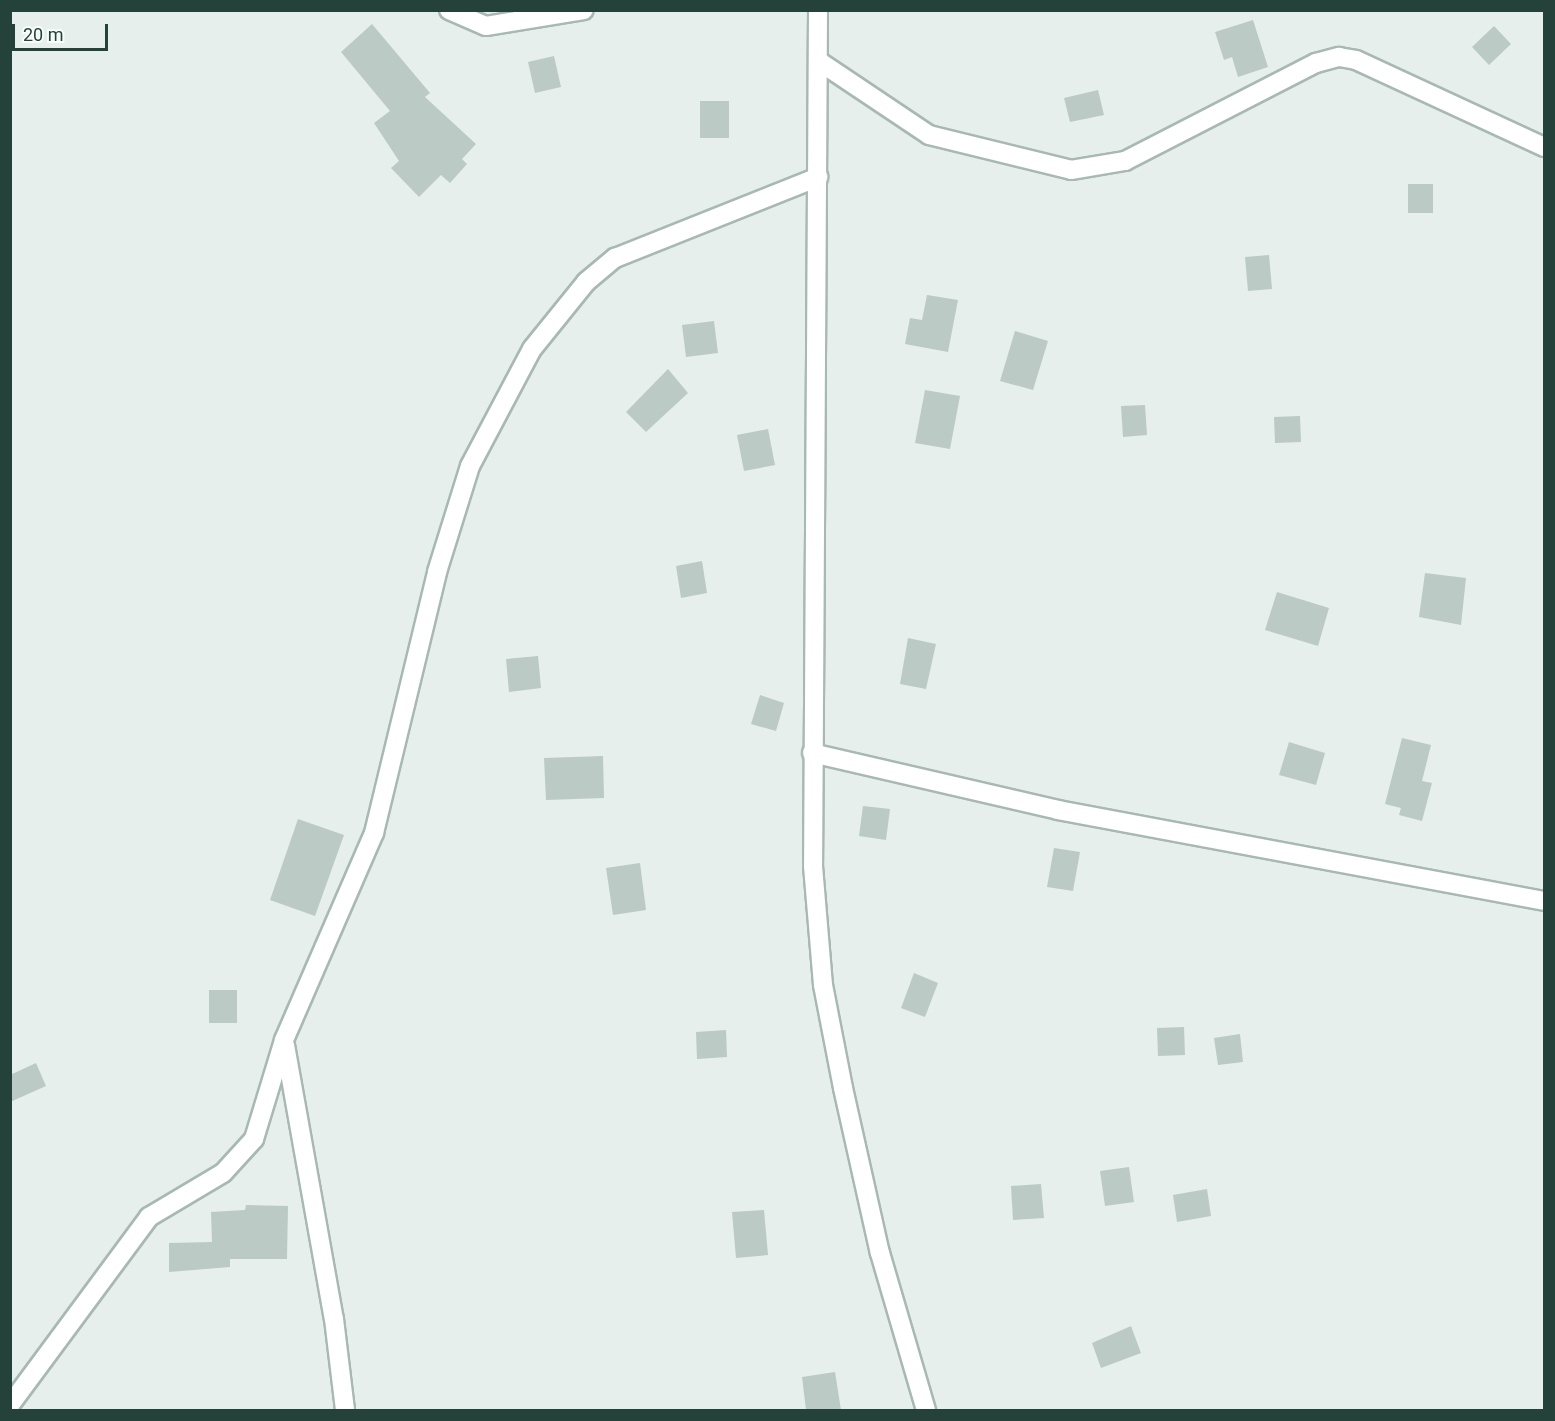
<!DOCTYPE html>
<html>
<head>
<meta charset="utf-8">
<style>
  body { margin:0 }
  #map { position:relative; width:1555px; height:1421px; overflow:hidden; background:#e6efeb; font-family:Roboto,sans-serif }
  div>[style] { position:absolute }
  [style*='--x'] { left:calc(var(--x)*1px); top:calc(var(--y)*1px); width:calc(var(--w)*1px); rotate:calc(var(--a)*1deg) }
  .building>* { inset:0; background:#bbcac4 }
  .roads { filter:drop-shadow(2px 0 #a8b8b2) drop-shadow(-2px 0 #a8b8b2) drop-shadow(0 2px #a8b8b2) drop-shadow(0 -2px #a8b8b2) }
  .street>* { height:18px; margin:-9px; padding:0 9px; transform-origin:9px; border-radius:9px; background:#fff }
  span { translate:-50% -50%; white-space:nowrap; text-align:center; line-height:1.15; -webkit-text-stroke:4.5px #f7fbf9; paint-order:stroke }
  .frame { position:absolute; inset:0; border:12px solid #24423a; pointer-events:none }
  .scale { position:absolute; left:12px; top:24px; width:96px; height:27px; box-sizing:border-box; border:3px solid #24423a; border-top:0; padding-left:8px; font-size:18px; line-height:21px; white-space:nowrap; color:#24423a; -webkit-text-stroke:4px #f7fbf9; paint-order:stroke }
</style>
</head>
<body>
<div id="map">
  <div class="building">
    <i style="clip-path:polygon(1253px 20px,1268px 67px,1238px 77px,1232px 57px,1224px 60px,1215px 32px)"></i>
    <i style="clip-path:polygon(372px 24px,430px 93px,425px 97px,476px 144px,462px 159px,467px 164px,450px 183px,441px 175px,419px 197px,391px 168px,399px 161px,374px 123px,390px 111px,341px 52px)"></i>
    <i style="clip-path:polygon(1494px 26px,1511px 44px,1489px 65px,1472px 47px)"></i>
    <i style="clip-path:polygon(554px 56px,561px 87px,535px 93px,528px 62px)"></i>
    <i style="clip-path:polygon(1098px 90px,1104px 115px,1070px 122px,1064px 98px)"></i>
    <i style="clip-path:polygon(700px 101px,729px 101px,729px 138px,700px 138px)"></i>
    <i style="clip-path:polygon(1408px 184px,1433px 184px,1433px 213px,1408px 213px)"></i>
    <i style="clip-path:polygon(1269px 255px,1272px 289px,1248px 291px,1245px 257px)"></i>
    <i style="clip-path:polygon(927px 295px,958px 300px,948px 352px,905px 344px,910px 318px,922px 320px)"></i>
    <i style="clip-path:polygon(714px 321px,718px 353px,686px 357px,682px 325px)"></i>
    <i style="clip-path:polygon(1015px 331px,1048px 341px,1033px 390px,1000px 381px)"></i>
    <i style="clip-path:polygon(668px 369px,688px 393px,646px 432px,626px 412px)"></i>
    <i style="clip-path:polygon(925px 390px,960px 396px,950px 449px,915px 443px)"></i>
    <i style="clip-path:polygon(1145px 405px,1147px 435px,1123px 437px,1121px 406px)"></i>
    <i style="clip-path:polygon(1300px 416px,1301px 442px,1275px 443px,1274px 417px)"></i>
    <i style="clip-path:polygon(768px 429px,775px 465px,744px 471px,737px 435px)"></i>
    <i style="clip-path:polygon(702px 561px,707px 593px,681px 598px,676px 566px)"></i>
    <i style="clip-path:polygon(1425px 573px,1466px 578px,1461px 625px,1419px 617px)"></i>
    <i style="clip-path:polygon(1277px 592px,1329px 608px,1318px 646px,1265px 630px)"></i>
    <i style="clip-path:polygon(908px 638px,936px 644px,926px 689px,900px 684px)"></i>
    <i style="clip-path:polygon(538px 656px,541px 688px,509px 692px,506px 659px)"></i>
    <i style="clip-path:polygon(760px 695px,784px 703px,776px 731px,751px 724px)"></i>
    <i style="clip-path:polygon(1402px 738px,1431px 745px,1422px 781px,1432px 783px,1422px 821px,1399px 815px,1401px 808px,1385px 804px)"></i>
    <i style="clip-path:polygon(1289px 742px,1325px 753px,1316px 785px,1279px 775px)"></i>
    <i style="clip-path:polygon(603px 756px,604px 798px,546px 800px,544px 758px)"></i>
    <i style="clip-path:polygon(863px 806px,890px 809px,886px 840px,859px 836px)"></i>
    <i style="clip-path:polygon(298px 819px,344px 835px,315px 916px,270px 900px)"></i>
    <i style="clip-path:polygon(1054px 848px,1080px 852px,1073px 891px,1047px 887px)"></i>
    <i style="clip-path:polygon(640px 863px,646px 910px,613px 915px,606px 868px)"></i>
    <i style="clip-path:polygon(914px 973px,938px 983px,925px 1017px,901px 1008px)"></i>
    <i style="clip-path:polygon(209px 990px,237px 990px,237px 1023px,209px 1023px)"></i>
    <i style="clip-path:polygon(1184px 1027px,1185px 1055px,1158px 1056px,1157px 1028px)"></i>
    <i style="clip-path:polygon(726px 1030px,727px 1057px,697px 1059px,696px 1032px)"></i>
    <i style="clip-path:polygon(1240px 1034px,1243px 1062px,1218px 1065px,1214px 1038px)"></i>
    <i style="clip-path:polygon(36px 1063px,46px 1086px,10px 1102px,10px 1075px)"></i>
    <i style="clip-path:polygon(1129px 1167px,1134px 1202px,1105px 1206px,1100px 1171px)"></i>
    <i style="clip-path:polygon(1041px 1184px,1044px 1218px,1013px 1220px,1011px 1186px)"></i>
    <i style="clip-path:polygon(1207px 1189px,1211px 1216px,1177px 1222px,1173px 1195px)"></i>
    <i style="clip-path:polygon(246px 1205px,288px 1206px,287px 1259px,230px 1259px,230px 1267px,169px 1272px,169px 1243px,212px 1242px,211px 1212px,245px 1210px)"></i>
    <i style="clip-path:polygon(764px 1210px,768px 1255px,736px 1258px,732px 1212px)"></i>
    <i style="clip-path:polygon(1131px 1326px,1141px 1353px,1101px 1368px,1092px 1343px)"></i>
    <i style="clip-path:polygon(835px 1372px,841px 1410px,806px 1410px,802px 1377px)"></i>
  </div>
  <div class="roads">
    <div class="street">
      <i style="--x:449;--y:10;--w:40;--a:23.4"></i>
      <i style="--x:486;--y:26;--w:99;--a:-9.3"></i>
      <i style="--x:818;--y:10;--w:856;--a:90.33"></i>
      <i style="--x:813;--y:866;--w:119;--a:85.2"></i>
      <i style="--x:823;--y:985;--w:105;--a:79"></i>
      <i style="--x:843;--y:1088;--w:169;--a:77.4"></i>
      <i style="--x:880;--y:1253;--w:164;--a:73.7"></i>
      <i style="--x:820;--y:62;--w:131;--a:33.8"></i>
      <i style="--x:929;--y:135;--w:146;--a:13.8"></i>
      <i style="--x:1071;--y:170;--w:55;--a:-9.5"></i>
      <i style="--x:1125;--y:161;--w:215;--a:-27.2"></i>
      <i style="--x:1316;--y:63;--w:24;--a:-15"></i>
      <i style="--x:1339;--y:57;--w:17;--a:10"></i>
      <i style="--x:1356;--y:60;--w:207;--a:24.8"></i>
      <i style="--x:812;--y:753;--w:253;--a:13"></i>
      <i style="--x:1058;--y:810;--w:494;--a:10.6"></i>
      <i style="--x:285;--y:1045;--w:278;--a:79.9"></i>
      <i style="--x:334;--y:1319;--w:92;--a:83.1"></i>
      <i style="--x:10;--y:1405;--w:234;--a:-53.5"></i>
      <i style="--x:149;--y:1217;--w:86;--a:-30.7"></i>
      <i style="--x:223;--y:1173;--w:46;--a:-47.6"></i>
      <i style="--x:254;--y:1139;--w:103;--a:-73.1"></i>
      <i style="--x:284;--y:1040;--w:226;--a:-66.5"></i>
      <i style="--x:374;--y:833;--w:268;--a:-76.4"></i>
      <i style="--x:437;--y:572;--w:111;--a:-72.7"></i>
      <i style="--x:470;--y:466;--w:132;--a:-62.1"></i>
      <i style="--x:532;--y:349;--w:86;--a:-51.1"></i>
      <i style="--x:586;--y:282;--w:38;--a:-40"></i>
      <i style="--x:615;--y:258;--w:219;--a:-21.7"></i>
    </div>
  </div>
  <div class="frame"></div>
  <div class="scale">20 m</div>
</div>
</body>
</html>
